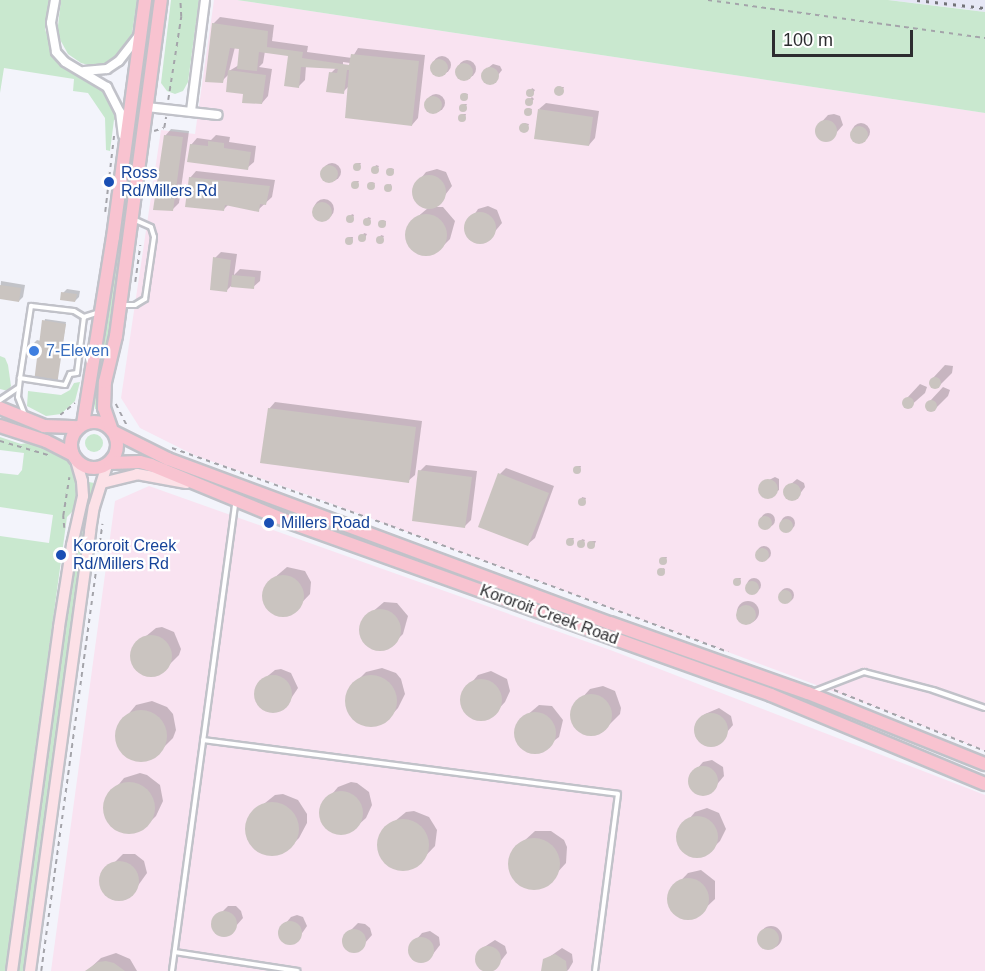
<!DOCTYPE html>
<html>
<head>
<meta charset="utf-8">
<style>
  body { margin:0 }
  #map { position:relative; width:985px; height:971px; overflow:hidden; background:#f3f4fb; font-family:Arial,sans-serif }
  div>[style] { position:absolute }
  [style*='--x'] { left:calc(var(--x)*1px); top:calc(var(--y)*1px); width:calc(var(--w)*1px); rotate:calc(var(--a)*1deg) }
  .industrial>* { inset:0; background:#f9e3f1 }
  .built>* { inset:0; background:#e6e7f5 }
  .green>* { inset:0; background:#c9e8cf }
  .round { border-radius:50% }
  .shadow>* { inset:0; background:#0003 }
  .building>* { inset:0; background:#cac4c0 }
  .path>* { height:1.5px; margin-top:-0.75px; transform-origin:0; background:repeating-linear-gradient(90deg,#a4a4aa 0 4.5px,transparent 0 9px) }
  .roads { filter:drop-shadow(2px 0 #c1c2c9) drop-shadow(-2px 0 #c1c2c9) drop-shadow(0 2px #c1c2c9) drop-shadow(0 -2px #c1c2c9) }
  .lane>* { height:4px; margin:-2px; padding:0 2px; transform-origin:2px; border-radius:2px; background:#fff }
  .street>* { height:8px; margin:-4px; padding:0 4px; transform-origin:4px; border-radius:4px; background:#fff }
  .secondary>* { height:10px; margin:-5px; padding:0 5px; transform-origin:5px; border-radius:5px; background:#fce1e7 }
  .primary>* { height:12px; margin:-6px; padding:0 6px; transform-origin:6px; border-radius:6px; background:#f8c3d0 }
  .primary>.ring { margin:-6px; padding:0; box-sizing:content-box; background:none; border:12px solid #f8c3d0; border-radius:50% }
  .rail>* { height:3px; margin-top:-1.5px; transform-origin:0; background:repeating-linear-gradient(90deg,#737378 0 3px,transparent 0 9px) }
  .dots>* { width:16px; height:16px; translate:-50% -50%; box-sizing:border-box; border:3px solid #fff; border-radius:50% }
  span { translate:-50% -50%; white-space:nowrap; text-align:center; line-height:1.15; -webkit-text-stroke:4.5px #fff; paint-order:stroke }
  .transit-label { font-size:16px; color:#164399 }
  .left { translate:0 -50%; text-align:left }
  .shop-label { font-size:16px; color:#366cbe }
  .street-label { font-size:16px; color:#2c2c2f }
  .scale { position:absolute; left:772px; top:30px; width:141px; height:27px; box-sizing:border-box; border:3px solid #2c2c2f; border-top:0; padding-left:8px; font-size:18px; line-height:21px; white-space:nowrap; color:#2c2c2f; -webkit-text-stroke:4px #fff; paint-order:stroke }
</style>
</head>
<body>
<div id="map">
  <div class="industrial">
    <i style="clip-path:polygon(214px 0,237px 0,985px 113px,985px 751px,878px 708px,311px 496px,196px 456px,140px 428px,121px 398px,161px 130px,195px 134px)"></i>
    <i style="clip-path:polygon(149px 486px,613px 651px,985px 795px,985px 971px,51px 971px,115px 501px)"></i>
  </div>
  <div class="built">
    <i style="clip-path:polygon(888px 0,985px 0,985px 12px,948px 7px)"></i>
  </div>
  <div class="green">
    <i style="clip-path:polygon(0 0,49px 0,45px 29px,53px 54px,63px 65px,103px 90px,116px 108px,118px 118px,114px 120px,110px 151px,106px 150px,105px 118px,88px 93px,73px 91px,74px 79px,4px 68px,0 93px)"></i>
    <i style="clip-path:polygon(61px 0,137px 0,131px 40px,120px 56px,108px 65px,96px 67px,81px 63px,68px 54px,57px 34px)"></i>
    <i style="clip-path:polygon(151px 0,155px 0,100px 410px,95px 409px,94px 402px)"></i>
    <i style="clip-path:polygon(171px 0,199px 0,188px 82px,183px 91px,175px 94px,167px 91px,161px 83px)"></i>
    <i style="clip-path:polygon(237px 0,888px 0,985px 12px,985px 113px)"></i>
    <i style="clip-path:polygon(0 356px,5px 358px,8px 365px,11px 386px,8px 391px,0 389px)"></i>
    <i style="clip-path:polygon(80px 382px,75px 401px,61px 414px,46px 416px,27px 406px,28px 391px,61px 395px,70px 390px,74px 383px)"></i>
    <i class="round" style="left:85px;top:434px;width:18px;height:18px"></i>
    <i style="clip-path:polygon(0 437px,21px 444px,34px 442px,66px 458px,76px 478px,78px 494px,75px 509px,67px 517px,5px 971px,0 971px,0 536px,49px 543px,53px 515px,0 507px,0 473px,18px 475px,22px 470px,24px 453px,0 450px)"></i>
    <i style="clip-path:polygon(89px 482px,94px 483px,82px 549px,24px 971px,18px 971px,70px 591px,89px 500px)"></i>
  </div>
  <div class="shadow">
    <i style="clip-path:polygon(evenodd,220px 17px,274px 25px,272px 41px,308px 46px,307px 52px,352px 58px,358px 48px,425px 55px,418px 118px,412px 125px,349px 86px,343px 92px,331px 73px,337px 67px,306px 66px,305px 80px,298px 87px,289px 55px,265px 51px,263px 63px,259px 67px,272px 69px,268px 96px,262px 103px,245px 93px,229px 74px,222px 81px,213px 24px,220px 17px,235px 47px,241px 48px,239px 65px,229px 71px,235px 47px,220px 17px,343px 62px,357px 64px,356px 67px,343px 65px,343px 62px)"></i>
    <i class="round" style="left:433px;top:56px;width:18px;height:18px"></i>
    <i class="round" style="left:458px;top:60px;width:18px;height:18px"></i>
    <i style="clip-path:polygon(493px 64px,500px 66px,502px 70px,492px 83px,485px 82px,482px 78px,484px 71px)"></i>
    <i style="clip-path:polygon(559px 87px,564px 87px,561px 94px,557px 93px)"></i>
    <i style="clip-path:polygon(532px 88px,535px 90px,532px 95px,529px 94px)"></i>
    <i style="clip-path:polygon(464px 93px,468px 94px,466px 99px,463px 99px)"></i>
    <i class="round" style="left:427px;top:94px;width:18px;height:18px"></i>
    <i style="clip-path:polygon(532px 97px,534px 99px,530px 104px,527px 102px)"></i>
    <i style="clip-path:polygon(546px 103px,599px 111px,595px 138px,589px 145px,539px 109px)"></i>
    <i style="clip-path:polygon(463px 104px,467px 104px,464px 110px,461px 110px)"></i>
    <i style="clip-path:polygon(528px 108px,532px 109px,530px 113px,526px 113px)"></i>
    <i style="clip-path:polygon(462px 114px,466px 114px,464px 120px,461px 120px)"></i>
    <i style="clip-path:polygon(834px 114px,840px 116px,843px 125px,830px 140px,823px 140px,818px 137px,817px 127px,828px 115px)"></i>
    <i class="round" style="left:852px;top:123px;width:18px;height:18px"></i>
    <i style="clip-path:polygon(524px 123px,529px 124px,526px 131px,522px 130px)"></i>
    <i style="clip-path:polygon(171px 129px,189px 131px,179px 203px,172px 210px,165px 136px)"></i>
    <i style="clip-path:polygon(216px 135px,230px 137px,229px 142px,256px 146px,254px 162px,247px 168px,191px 145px,197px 138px,211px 140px)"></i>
    <i style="clip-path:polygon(357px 163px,361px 163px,358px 169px,355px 169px)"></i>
    <i class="round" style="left:323px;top:163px;width:18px;height:18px"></i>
    <i style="clip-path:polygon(376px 165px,379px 166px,376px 172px,373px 171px)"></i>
    <i style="clip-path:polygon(390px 168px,394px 169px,392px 174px,389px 174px)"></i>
    <i style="clip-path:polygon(437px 169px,446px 172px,452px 186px,436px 207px,443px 207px,455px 221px,450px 239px,440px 249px,429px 254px,416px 252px,407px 236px,410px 223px,428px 208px,418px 203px,413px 188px,426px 172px)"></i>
    <i style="clip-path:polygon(196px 171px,275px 180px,272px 197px,258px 210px,229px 204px,224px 209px,190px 178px)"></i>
    <i style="clip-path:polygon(355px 181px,359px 181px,356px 187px,353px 186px)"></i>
    <i style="clip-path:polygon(371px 182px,375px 183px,372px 188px,369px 187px)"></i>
    <i style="clip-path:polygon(391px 184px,392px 188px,386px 189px,386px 186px)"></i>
    <i class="round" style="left:314px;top:199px;width:20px;height:20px"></i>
    <i style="clip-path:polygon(488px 206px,497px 210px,502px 223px,487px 241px,478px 243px,469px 238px,465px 229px,478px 209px)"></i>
    <i style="clip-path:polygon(352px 214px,354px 215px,352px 221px,348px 220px)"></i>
    <i style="clip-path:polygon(368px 217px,371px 218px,368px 224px,365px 223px)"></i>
    <i style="clip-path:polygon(382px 220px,386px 221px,385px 225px,381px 226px)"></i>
    <i style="clip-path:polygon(364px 233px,367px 234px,364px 240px,361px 239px)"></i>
    <i style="clip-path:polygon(381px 235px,384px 236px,381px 242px,378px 241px)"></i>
    <i style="clip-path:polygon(349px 237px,353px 237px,352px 242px,348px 242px)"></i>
    <i style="clip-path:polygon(221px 252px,237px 254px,234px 275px,240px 269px,261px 271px,260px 281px,253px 287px,231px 286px,226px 291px,215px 258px)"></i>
    <i style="clip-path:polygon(1px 281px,25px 285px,23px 297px,19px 301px,0 297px)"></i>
    <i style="clip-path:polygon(67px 289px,80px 291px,79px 297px,75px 301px,63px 293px)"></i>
    <i style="clip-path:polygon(45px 319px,66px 322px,56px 384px,33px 344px,37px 340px,41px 341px)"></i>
    <i style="clip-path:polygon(945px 365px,953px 366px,952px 373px,938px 387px,932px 386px,932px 379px)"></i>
    <i style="clip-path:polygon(920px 384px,927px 387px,925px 393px,908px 408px,904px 405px,907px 398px)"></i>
    <i style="clip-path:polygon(943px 387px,950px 390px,948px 396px,934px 410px,929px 410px,930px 401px)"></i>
    <i style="clip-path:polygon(275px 402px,422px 421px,415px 475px,408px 481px,269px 409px)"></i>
    <i style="clip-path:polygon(426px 465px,477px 471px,471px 520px,465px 526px,420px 471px)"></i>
    <i style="clip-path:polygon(577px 466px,581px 466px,579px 472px,575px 471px)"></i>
    <i style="clip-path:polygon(506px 468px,554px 486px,535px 538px,528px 544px,500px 474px)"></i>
    <i style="clip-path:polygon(775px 477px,779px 479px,779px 490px,770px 497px,762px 494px,760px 487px,763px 483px)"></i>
    <i style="clip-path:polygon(797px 479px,804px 483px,805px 487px,796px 499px,786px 497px,784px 490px)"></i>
    <i style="clip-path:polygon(582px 497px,586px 498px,584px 503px,580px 503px)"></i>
    <i class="round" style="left:761px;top:513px;width:14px;height:14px"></i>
    <i class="round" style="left:781px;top:516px;width:14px;height:14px"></i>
    <i style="clip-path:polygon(570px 538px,574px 538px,571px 544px,568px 543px)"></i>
    <i style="clip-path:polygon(582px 539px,585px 540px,582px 546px,579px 545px)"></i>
    <i style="clip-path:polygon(592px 541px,596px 541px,594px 546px,590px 546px)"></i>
    <i class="round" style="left:757px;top:546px;width:14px;height:14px"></i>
    <i style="clip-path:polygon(663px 557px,667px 557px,665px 562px,661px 562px)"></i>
    <i style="clip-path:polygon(287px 567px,305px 571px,311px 582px,310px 594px,292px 613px,280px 615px,268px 608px,264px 597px,267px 584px)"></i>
    <i style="clip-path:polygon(663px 568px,665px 569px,663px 574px,660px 573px)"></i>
    <i class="round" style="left:747px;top:578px;width:14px;height:14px"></i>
    <i style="clip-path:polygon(737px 578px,741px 578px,739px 583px,735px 583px)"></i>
    <i class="round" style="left:780px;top:588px;width:14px;height:14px"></i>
    <i class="round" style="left:737px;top:601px;width:22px;height:22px"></i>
    <i style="clip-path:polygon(384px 602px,397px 603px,408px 616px,403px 634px,394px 643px,377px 649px,366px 643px,360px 631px,364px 619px)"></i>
    <i style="clip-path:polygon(162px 627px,174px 632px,181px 649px,179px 655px,160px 674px,148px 676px,136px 670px,131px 658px,135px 645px,156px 628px)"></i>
    <i style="clip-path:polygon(382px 668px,396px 673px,401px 679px,405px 694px,398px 708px,389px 718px,382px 723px,367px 725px,353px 718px,346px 703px,351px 687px,366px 672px)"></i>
    <i style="clip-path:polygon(281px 669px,291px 673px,298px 688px,286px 706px,270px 712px,260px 706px,255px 696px,258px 684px,275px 670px)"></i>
    <i style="clip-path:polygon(491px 671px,507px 679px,510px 691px,505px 702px,496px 712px,479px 719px,467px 714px,463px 709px,461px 695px,478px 675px)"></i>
    <i style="clip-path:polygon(603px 686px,615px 691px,621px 708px,620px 714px,601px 733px,582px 733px,573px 723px,572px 709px,590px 689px)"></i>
    <i style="clip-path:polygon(152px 701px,167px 707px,173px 714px,176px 730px,173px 738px,152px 759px,136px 760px,122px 752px,116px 736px,117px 728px,136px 705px)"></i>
    <i style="clip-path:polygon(539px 705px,552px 706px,563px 720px,559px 737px,538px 753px,520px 747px,515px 735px,519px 722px)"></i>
    <i style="clip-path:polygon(719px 708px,731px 716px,733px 725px,717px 744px,708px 745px,699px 740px,695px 731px,698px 721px,705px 714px)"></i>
    <i style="clip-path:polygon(712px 760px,723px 767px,724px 776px,709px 794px,700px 795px,690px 786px,690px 777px,703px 762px)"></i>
    <i style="clip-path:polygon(140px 773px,147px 775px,160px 785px,163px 801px,156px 816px,147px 825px,140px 830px,124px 832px,110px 824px,104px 809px,105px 801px,124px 778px)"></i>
    <i style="clip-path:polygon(351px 782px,357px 783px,369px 792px,372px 805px,366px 818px,356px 827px,344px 833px,330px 830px,322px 820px,321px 807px,338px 787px)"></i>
    <i style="clip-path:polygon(283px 794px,298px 800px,307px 814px,307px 823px,299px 838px,290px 847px,275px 854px,259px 851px,248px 838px,247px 830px,251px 814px,275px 795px)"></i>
    <i style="clip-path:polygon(707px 808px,719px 813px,726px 829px,720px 841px,711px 850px,693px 856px,682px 850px,677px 838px,678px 832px,695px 812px)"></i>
    <i style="clip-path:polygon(414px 811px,429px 817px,437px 830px,435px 846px,415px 867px,399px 870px,385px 862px,379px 847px,383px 831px,406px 812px)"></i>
    <i style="clip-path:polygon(535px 831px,551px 831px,564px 840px,567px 847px,566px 863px,546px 885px,539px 888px,523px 886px,516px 881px,509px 867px,513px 851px)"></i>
    <i style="clip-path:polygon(123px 854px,135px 854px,144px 861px,147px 873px,132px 894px,115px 899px,102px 887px,101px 876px)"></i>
    <i style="clip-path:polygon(701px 870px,715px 881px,715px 899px,696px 917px,677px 915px,669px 905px,670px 892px,688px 873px)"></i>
    <i style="clip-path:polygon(228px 906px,236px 906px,241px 911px,243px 918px,229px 934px,222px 934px,216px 931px,214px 920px)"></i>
    <i style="clip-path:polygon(297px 915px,303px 917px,307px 926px,298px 939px,289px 942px,281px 937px,280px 930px,291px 917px)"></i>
    <i style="clip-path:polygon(358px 923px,365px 924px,370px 928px,372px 935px,358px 951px,351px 952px,345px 948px,343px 938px)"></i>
    <i class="round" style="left:760px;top:926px;width:22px;height:22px"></i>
    <i style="clip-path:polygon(430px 931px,439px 937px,440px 945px,430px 958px,419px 961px,410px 954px,410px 947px,422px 933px)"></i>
    <i style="clip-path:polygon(495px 940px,505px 946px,507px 953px,496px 967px,489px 970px,482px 969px,476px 959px,481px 949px)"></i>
    <i style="clip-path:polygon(562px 948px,572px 954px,573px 962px,569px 969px,567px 971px,544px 971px,545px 960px)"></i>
    <i style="clip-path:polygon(116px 953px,130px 959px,137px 971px,87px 971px,101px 958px)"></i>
  </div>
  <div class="building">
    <i style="clip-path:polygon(212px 23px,268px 31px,267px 47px,303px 52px,302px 58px,349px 65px,351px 54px,419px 61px,412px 126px,345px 118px,349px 70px,347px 70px,344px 94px,326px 92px,329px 72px,337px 73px,338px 69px,301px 67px,299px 88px,284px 86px,288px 56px,259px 52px,257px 71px,237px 69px,239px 49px,230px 48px,223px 83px,205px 82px)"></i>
    <i class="round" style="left:430px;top:59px;width:18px;height:18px"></i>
    <i class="round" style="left:455px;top:63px;width:18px;height:18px"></i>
    <i class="round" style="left:481px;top:67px;width:18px;height:18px"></i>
    <i style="clip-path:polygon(228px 70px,266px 75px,262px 104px,242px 103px,243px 94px,226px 92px)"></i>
    <i class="round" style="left:554px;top:86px;width:10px;height:10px"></i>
    <i class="round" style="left:526px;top:89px;width:8px;height:8px"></i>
    <i class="round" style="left:460px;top:93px;width:8px;height:8px"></i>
    <i class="round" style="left:424px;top:96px;width:18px;height:18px"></i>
    <i class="round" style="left:525px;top:98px;width:8px;height:8px"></i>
    <i class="round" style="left:459px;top:104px;width:8px;height:8px"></i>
    <i class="round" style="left:524px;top:108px;width:8px;height:8px"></i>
    <i style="clip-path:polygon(538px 109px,593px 117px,589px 146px,534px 139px)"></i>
    <i class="round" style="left:458px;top:114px;width:8px;height:8px"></i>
    <i class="round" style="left:815px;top:120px;width:22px;height:22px"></i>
    <i class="round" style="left:519px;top:123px;width:10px;height:10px"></i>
    <i class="round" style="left:850px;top:126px;width:18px;height:18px"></i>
    <i style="clip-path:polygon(164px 135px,183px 137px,173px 211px,153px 210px)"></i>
    <i style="clip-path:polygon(208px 141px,224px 143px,224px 148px,251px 152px,248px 170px,187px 162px,190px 144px,208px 146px)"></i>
    <i class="round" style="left:353px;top:163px;width:8px;height:8px"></i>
    <i class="round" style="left:320px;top:165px;width:18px;height:18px"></i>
    <i class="round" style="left:371px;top:166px;width:8px;height:8px"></i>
    <i class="round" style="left:386px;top:168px;width:8px;height:8px"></i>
    <i class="round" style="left:412px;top:175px;width:34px;height:34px"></i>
    <i style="clip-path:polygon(189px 177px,270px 186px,266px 205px,260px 204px,259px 212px,225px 205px,224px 211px,185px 207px)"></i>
    <i class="round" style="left:351px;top:181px;width:8px;height:8px"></i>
    <i class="round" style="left:367px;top:182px;width:8px;height:8px"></i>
    <i class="round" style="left:384px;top:184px;width:8px;height:8px"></i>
    <i class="round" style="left:312px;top:202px;width:20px;height:20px"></i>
    <i class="round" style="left:464px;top:212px;width:32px;height:32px"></i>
    <i class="round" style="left:405px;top:214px;width:42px;height:42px"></i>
    <i class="round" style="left:346px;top:215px;width:8px;height:8px"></i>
    <i class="round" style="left:363px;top:218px;width:8px;height:8px"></i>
    <i class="round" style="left:378px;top:220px;width:8px;height:8px"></i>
    <i class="round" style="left:358px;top:234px;width:8px;height:8px"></i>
    <i class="round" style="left:376px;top:236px;width:8px;height:8px"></i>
    <i class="round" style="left:345px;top:237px;width:8px;height:8px"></i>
    <i style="clip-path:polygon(213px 257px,231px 260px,227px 292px,210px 290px)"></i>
    <i style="clip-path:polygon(232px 275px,255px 277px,254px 289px,231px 287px)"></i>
    <i style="clip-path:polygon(0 285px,21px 288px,19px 302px,0 299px)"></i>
    <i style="clip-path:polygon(61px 292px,77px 294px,75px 302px,60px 300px)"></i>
    <i style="clip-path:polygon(42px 320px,66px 324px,57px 385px,34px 382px,37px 358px,29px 357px,31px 344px,39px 345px)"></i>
    <i class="round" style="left:929px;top:377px;width:12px;height:12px"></i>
    <i class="round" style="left:902px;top:397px;width:12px;height:12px"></i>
    <i class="round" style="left:925px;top:400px;width:12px;height:12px"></i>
    <i style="clip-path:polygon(268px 408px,416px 427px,409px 483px,260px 463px)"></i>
    <i class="round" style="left:573px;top:466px;width:8px;height:8px"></i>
    <i style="clip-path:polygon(418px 470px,472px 477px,465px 528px,412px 521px)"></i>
    <i style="clip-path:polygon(498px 473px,549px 493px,528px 546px,478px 527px)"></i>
    <i class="round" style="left:758px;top:479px;width:20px;height:20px"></i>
    <i class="round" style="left:783px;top:483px;width:18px;height:18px"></i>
    <i class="round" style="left:578px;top:498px;width:8px;height:8px"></i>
    <i class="round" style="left:758px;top:516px;width:14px;height:14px"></i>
    <i class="round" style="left:779px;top:519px;width:14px;height:14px"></i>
    <i class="round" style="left:566px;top:538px;width:8px;height:8px"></i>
    <i class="round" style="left:577px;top:540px;width:8px;height:8px"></i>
    <i class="round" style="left:587px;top:541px;width:8px;height:8px"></i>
    <i class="round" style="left:755px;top:548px;width:14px;height:14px"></i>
    <i class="round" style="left:659px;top:557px;width:8px;height:8px"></i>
    <i class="round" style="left:657px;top:568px;width:8px;height:8px"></i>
    <i class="round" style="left:262px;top:575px;width:42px;height:42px"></i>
    <i class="round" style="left:733px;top:578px;width:8px;height:8px"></i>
    <i class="round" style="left:745px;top:581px;width:14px;height:14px"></i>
    <i class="round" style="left:778px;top:590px;width:14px;height:14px"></i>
    <i class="round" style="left:736px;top:605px;width:20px;height:20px"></i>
    <i class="round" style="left:359px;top:609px;width:42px;height:42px"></i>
    <i class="round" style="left:130px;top:635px;width:42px;height:42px"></i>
    <i class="round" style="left:254px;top:675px;width:38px;height:38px"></i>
    <i class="round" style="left:345px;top:675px;width:52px;height:52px"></i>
    <i class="round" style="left:460px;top:679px;width:42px;height:42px"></i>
    <i class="round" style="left:570px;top:694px;width:42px;height:42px"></i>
    <i class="round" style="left:115px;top:710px;width:52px;height:52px"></i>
    <i class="round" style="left:514px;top:712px;width:42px;height:42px"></i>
    <i class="round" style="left:694px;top:713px;width:34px;height:34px"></i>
    <i class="round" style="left:688px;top:766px;width:30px;height:30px"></i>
    <i class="round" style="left:103px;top:782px;width:52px;height:52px"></i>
    <i class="round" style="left:319px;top:791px;width:44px;height:44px"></i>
    <i class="round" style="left:245px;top:802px;width:54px;height:54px"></i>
    <i class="round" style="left:676px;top:816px;width:42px;height:42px"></i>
    <i class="round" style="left:377px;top:819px;width:52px;height:52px"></i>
    <i class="round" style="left:508px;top:838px;width:52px;height:52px"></i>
    <i class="round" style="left:99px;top:861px;width:40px;height:40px"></i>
    <i class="round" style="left:667px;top:878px;width:42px;height:42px"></i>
    <i class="round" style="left:211px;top:911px;width:26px;height:26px"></i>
    <i class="round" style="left:278px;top:921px;width:24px;height:24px"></i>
    <i class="round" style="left:757px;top:928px;width:22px;height:22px"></i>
    <i class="round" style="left:342px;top:929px;width:24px;height:24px"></i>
    <i class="round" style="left:408px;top:937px;width:26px;height:26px"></i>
    <i class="round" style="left:475px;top:946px;width:26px;height:26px"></i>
    <i style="clip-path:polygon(555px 954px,566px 961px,567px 971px,541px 971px,543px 959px)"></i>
    <i style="clip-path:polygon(106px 961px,114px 963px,125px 971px,85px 971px,98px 962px)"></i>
  </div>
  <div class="path">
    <i style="--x:708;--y:0;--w:280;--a:7.8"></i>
    <i style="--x:168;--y:100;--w:84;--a:-81.1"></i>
    <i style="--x:181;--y:17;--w:17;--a:-93"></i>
    <i style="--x:154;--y:131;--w:10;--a:-17"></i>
    <i style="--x:164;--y:128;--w:11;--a:-80"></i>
    <i style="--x:105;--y:212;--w:79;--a:-83.4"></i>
    <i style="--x:135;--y:282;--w:37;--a:-82"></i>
    <i style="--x:116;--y:404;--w:25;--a:63"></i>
    <i style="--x:60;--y:415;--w:19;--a:-39"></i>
    <i style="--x:0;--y:441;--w:50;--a:16.3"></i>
    <i style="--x:172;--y:448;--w:232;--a:19.6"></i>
    <i style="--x:391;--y:526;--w:360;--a:20.5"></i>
    <i style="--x:64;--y:528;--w:12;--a:-95"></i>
    <i style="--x:63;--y:516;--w:39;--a:-81"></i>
    <i style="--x:834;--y:690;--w:163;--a:22"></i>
    <i style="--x:41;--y:971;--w:451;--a:-82.2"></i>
  </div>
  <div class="roads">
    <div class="lane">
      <i style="--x:121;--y:305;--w:14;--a:0"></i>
      <i style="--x:135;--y:305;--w:12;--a:-31"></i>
      <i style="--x:145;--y:299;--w:63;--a:-81.7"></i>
      <i style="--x:154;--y:237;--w:10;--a:-107"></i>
      <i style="--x:151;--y:227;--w:20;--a:-156"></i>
      <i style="--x:77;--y:373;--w:7;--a:172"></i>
      <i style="--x:70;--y:374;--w:12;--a:114"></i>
      <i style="--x:65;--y:385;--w:46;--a:-171.2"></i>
      <i style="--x:20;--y:378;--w:73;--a:-81.3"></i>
      <i style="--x:31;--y:306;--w:43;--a:6.6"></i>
      <i style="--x:74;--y:311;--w:12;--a:31"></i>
      <i style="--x:84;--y:317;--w:16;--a:-18"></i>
      <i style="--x:77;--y:373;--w:56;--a:-82.9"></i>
      <i style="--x:20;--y:378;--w:19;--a:96"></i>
      <i style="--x:18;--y:397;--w:19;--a:69"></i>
      <i style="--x:0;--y:400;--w:23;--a:-34"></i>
      <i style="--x:815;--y:691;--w:53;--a:-21.2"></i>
      <i style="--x:864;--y:672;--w:71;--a:14.6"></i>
      <i style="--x:933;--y:690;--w:55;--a:19.1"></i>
      <i style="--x:203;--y:740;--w:418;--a:7.4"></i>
      <i style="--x:618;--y:794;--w:178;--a:97.4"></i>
      <i style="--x:175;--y:952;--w:124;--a:8.8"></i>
      <i style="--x:172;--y:971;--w:473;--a:-82.3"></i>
    </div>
    <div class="street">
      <i style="--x:55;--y:0;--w:23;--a:100"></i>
      <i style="--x:51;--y:23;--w:29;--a:80"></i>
      <i style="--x:56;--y:52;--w:13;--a:48"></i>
      <i style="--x:65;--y:62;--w:49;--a:30.8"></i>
      <i style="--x:107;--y:87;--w:28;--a:63"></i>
      <i style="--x:120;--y:112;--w:23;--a:83"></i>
      <i style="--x:84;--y:71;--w:23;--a:-5"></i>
      <i style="--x:107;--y:69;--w:14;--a:-34"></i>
      <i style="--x:119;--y:61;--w:31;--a:-52"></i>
      <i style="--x:147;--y:107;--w:71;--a:6.4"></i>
      <i style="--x:191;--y:111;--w:112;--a:-82.8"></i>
    </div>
    <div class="secondary">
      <i style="--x:102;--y:483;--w:36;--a:-14"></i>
      <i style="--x:137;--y:474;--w:50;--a:10.4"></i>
      <i style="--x:12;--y:971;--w:347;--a:-82.2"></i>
      <i style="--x:59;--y:627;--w:83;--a:-81"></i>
      <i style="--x:72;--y:545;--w:50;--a:-77.3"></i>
      <i style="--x:83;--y:496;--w:15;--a:-94"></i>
      <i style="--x:82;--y:481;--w:22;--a:-106"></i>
      <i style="--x:30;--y:971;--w:444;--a:-82.2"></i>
      <i style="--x:90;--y:531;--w:24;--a:-81"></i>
      <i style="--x:94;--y:507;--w:44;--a:-72.8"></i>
    </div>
    <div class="primary">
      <i style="--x:0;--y:408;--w:48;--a:22.2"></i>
      <i style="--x:44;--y:426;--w:35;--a:2"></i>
      <i class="ring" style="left:71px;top:422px;width:34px;height:34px"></i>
      <i style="--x:83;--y:424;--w:189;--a:-80.9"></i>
      <i style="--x:113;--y:237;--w:239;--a:-82.3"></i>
      <i style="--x:0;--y:426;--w:48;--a:18.1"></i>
      <i style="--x:46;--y:441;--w:30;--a:27"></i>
      <i style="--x:111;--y:428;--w:21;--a:-109"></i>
      <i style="--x:104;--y:408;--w:26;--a:-88"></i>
      <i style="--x:105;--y:382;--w:47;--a:-76.6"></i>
      <i style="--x:116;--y:336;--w:339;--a:-82.4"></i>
      <i style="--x:114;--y:432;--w:60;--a:26.6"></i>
      <i style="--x:168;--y:459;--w:471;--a:20.4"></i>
      <i style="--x:610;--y:623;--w:210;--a:19.5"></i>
      <i style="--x:808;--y:693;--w:191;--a:21.9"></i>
      <i style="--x:110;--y:463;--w:30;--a:-2"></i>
      <i style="--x:140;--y:462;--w:11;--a:15"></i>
      <i style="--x:151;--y:465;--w:149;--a:22.4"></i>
      <i style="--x:289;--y:522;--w:512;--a:19.74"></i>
      <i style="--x:771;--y:695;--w:232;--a:22.6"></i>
    </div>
  </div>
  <div class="rail">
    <i style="--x:917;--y:0;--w:68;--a:6.7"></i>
  </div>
  <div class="dots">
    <i style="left:109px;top:182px;background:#1a4fb4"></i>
    <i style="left:34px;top:351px;background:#3f7fe0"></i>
    <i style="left:269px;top:523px;background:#1a4fb4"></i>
    <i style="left:61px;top:555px;background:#1a4fb4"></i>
  </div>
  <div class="transit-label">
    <span class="left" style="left:121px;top:182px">Ross<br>Rd/Millers Rd</span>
    <span class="left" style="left:281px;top:523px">Millers Road</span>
    <span class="left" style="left:73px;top:555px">Kororoit Creek<br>Rd/Millers Rd</span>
  </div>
  <div class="shop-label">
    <span class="left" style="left:46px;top:351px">7-Eleven</span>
  </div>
  <div class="street-label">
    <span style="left:549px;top:615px;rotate:20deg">Kororoit Creek Road</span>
  </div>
  <div class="scale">100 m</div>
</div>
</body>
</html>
